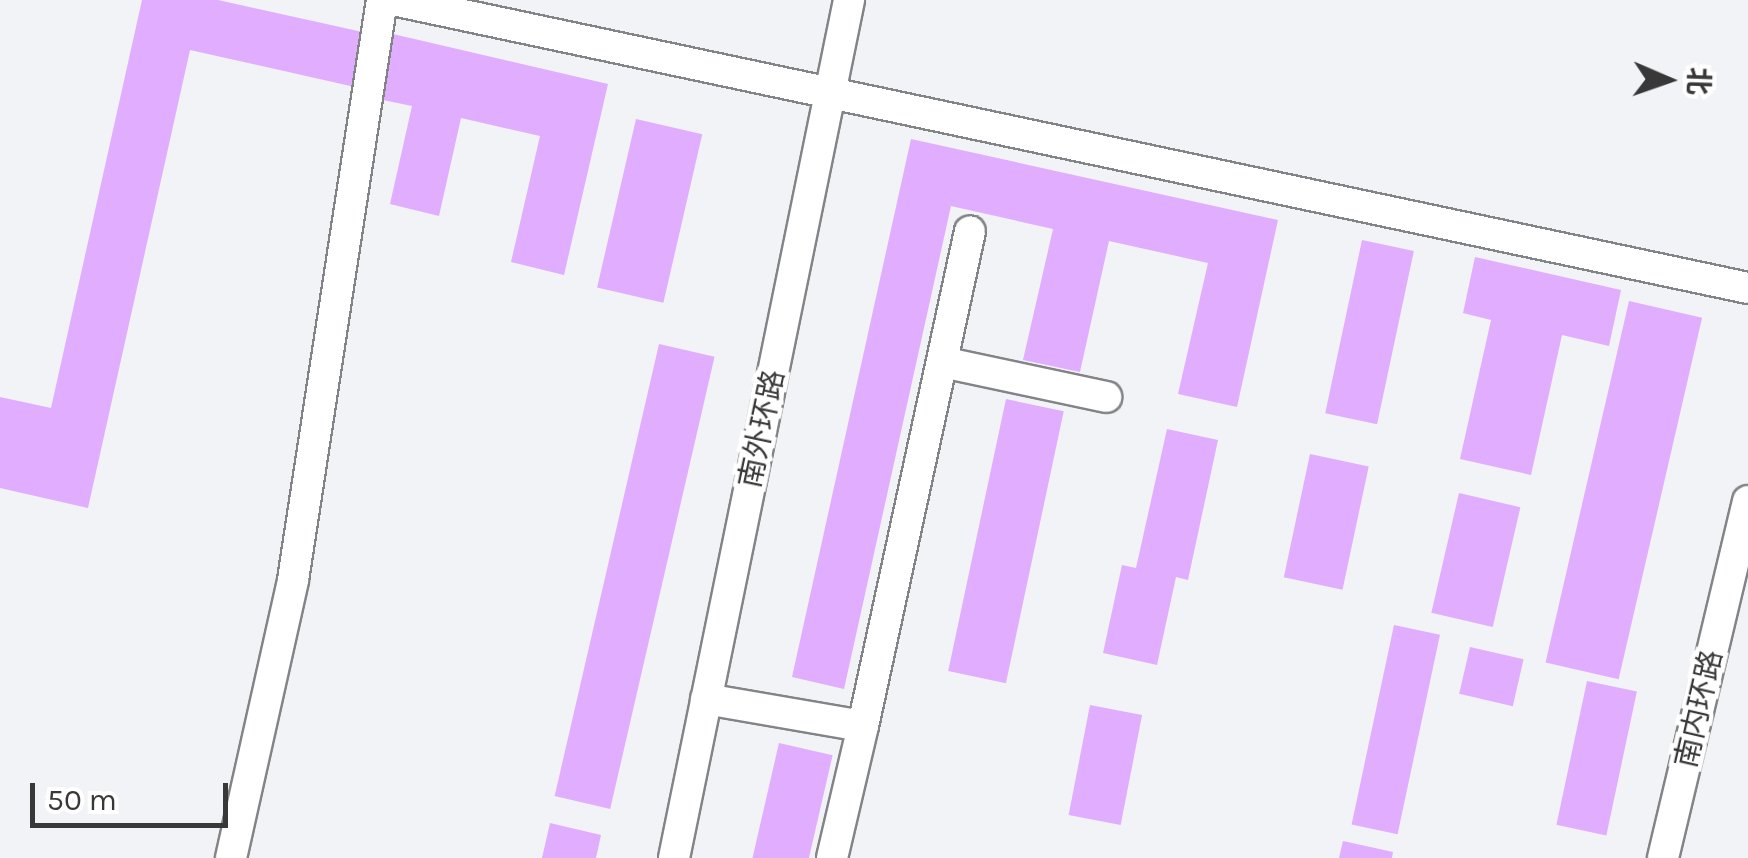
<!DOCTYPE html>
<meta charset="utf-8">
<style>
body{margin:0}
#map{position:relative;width:1748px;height:858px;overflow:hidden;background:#f1f3f6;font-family:Karla,"Noto Sans SC",sans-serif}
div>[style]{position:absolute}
.building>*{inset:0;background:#e1adfe;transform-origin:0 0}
.roads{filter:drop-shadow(2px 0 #838487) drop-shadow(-2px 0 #838487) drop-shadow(0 2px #838487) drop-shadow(0 -2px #838487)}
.minor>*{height:30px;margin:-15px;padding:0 15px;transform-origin:15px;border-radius:15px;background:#fff}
span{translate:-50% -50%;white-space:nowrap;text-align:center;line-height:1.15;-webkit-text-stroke:9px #fff;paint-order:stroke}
.street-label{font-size:30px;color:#383839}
.north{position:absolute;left:1618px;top:30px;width:100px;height:100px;-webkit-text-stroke:8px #fff;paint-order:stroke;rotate:92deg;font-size:28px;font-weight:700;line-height:40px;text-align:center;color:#383839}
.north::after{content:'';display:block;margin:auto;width:35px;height:45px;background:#383839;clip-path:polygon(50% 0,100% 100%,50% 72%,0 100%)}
.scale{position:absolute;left:30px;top:783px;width:198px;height:45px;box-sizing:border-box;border:5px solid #383839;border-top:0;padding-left:12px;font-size:30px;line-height:35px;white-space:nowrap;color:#383839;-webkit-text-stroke:8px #fff;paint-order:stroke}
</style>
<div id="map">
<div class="building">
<i style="clip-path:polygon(142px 0,218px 0,367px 33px,355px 87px,190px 50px,88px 508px,0 488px,0 397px,51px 408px)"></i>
<i style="clip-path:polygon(393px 34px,608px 84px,564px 275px,511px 262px,540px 136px,461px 118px,439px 216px,390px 204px,412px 106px,378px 99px)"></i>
<i style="left:636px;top:119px;width:68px;height:173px;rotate:13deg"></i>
<i style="clip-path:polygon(911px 139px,1278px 220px,1237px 407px,1178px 394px,1208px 263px,1109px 241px,1080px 372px,1023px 360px,1053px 229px,951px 206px,844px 689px,792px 677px)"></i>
<i style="left:1362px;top:240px;width:53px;height:177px;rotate:12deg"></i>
<i style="clip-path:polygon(1475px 257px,1621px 290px,1609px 346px,1562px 335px,1531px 475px,1460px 459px,1491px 320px,1463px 313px)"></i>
<i style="left:1629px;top:301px;width:75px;height:371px;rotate:13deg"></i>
<i style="left:659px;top:344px;width:57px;height:464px;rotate:13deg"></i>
<i style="left:1006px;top:399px;width:59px;height:278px;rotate:12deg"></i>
<i style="clip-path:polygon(1167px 429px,1218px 440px,1188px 580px,1176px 577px,1157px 665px,1103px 653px,1122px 565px,1136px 568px)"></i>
<i style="left:1310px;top:454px;width:60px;height:126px;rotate:12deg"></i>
<i style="left:1459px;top:493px;width:63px;height:123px;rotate:13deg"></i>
<i style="left:1394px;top:625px;width:47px;height:204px;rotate:12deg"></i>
<i style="left:1470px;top:647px;width:55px;height:48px;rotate:13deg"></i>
<i style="left:1587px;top:681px;width:51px;height:147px;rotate:12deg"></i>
<i style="left:1090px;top:705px;width:53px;height:112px;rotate:11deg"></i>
<i style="left:779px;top:743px;width:55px;height:118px;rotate:13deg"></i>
<i style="clip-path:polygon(550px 823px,601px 835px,596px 858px,542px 858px)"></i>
<i style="clip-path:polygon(1343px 841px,1393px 852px,1392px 858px,1339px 858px)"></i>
</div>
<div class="roads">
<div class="minor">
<i style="left:393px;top:0;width:1385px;rotate:12deg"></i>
<i style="left:942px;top:362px;width:168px;rotate:12deg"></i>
<i style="left:706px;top:699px;width:159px;rotate:9.8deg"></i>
<i style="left:863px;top:726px;width:506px;rotate:-77.8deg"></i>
<i style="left:231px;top:858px;width:285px;rotate:-77.4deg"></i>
<i style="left:293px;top:580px;width:587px;rotate:-81.28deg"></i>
<i style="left:674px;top:858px;width:876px;rotate:-78.47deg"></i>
<i style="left:832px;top:858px;width:136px;rotate:-76.8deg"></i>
<i style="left:1663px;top:858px;width:367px;rotate:-76.6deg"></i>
</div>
</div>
<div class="street-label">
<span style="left:762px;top:429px;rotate:-78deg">南外环路</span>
<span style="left:1699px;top:709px;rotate:-77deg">南内环路</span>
</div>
<div class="north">北</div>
<div class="scale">50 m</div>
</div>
